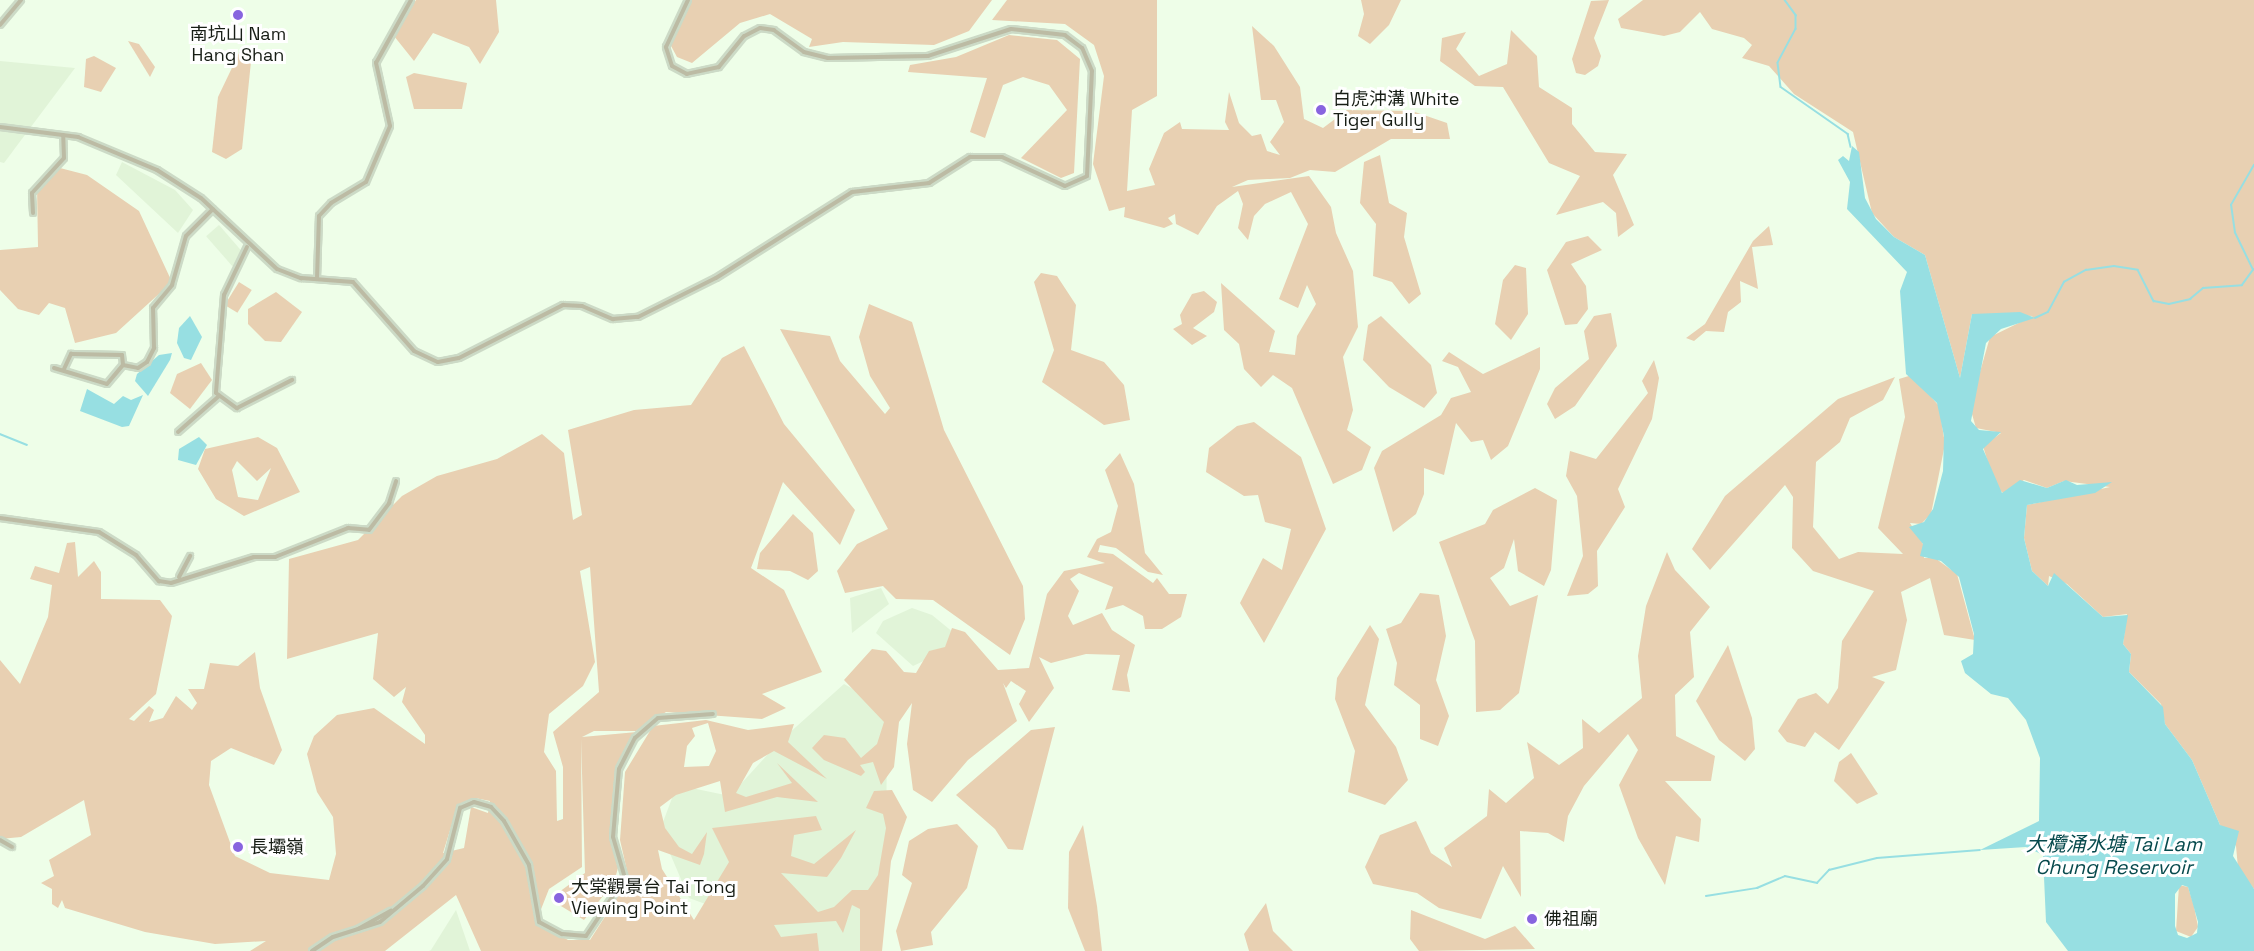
<!DOCTYPE html>
<meta charset="utf-8">
<style>
body{margin:0}
#map{position:relative;width:2254px;height:951px;overflow:hidden;background:#eefee8;font-family:"Space Grotesk","Noto Sans TC",sans-serif}
div>[style]{position:absolute}
.built>*{inset:0;background:#e1f4d8;transform-origin:0 0}
.green>*{inset:0;background:#e8d0b2;transform-origin:0 0}
.water>*{inset:0;background:#97dfe2}
.stream>*{height:1.5px;margin:-0.75px;padding:0 0.75px;transform-origin:0.75px;border-radius:0.75px;background:#97dfe2}
.roads{filter:drop-shadow(2px 0 #ccdac6) drop-shadow(-2px 0 #ccdac6) drop-shadow(0 2px #ccdac6) drop-shadow(0 -2px #ccdac6)}
.minor>*{height:4px;margin:-2px;padding:0 2px;transform-origin:2px;border-radius:2px;background:#bcbba4}
.dots>*{width:16px;height:16px;translate:-50% -50%;box-sizing:border-box;border:3px solid #fff;border-radius:50%}
span{translate:-50% -50%;white-space:nowrap;text-align:center;line-height:1.15;-webkit-text-stroke:6px #fff;paint-order:stroke}
.poi-label{font-size:18px;color:#171d15}
.left{translate:0 -50%;text-align:left}
.water-label{font-size:20px;color:#074a4d;font-style:italic}
</style>
<div id="map">
<div class="built">
<i style="clip-path:polygon(0 61px,75px 68px,4px 163px,0 162px)"></i>
<i style="clip-path:polygon(122px 162px,175px 190px,193px 210px,178px 233px,116px 175px)"></i>
<i style="left:219px;top:225px;width:40px;height:17px;rotate:49deg"></i>
<i style="clip-path:polygon(881px 588px,889px 604px,852px 633px,850px 598px)"></i>
<i style="clip-path:polygon(912px 608px,932px 615px,954px 633px,949px 649px,913px 666px,876px 633px,883px 621px)"></i>
<i style="clip-path:polygon(844px 684px,884px 706px,887px 730px,886px 859px,873px 951px,781px 951px,719px 909px,689px 898px,660px 830px,677px 785px,730px 796px,778px 743px)"></i>
<i style="clip-path:polygon(456px 910px,470px 951px,429px 951px,431px 950px)"></i>
</div>
<div class="green">
<i style="clip-path:polygon(416px 0,496px 0,499px 32px,480px 64px,469px 47px,433px 33px,414px 61px,394px 36px)"></i>
<i style="clip-path:polygon(691px 0,992px 0,969px 31px,934px 45px,843px 42px,809px 47px,812px 39px,770px 14px,740px 23px,692px 63px,677px 57px,670px 44px)"></i>
<i style="clip-path:polygon(1007px 0,1157px 0,1157px 96px,1132px 110px,1127px 191px,1155px 185px,1149px 169px,1164px 133px,1180px 122px,1182px 129px,1229px 130px,1225px 122px,1229px 92px,1239px 123px,1252px 136px,1261px 134px,1267px 151px,1280px 155px,1270px 142px,1284px 122px,1276px 100px,1261px 100px,1252px 26px,1274px 46px,1300px 87px,1304px 119px,1323px 128px,1347px 110px,1412px 111px,1447px 123px,1450px 139px,1391px 139px,1335px 172px,1310px 170px,1290px 178px,1248px 180px,1232px 187px,1309px 176px,1331px 207px,1336px 233px,1353px 271px,1358px 327px,1343px 357px,1353px 410px,1347px 430px,1371px 447px,1362px 470px,1333px 484px,1292px 388px,1273px 375px,1261px 387px,1244px 369px,1239px 344px,1224px 330px,1221px 283px,1275px 331px,1269px 352px,1295px 355px,1297px 336px,1316px 304px,1307px 285px,1298px 308px,1279px 299px,1308px 224px,1291px 192px,1265px 204px,1254px 216px,1248px 240px,1238px 228px,1243px 204px,1238px 191px,1217px 206px,1198px 235px,1176px 224px,1175px 214px,1168px 218px,1173px 224px,1164px 228px,1124px 217px,1125px 207px,1109px 211px,1093px 164px,1104px 76px,1094px 45px,1065px 24px,992px 20px)"></i>
<i style="clip-path:polygon(1361px 0,1401px 0,1389px 25px,1370px 44px,1358px 36px,1364px 14px)"></i>
<i style="clip-path:polygon(1609px 0,1594px 38px,1601px 56px,1598px 66px,1585px 75px,1576px 73px,1572px 59px,1591px 1px)"></i>
<i style="clip-path:polygon(1643px 0,2254px 0,2254px 889px,2238px 868px,2236px 846px,2220px 825px,2192px 760px,2165px 724px,2161px 704px,2129px 672px,2131px 654px,2123px 644px,2127px 614px,2103px 617px,2067px 584px,2049px 576px,2048px 586px,2032px 571px,2024px 538px,2027px 505px,2110px 487px,2064px 481px,2047px 488px,2024px 480px,2003px 493px,1995px 486px,1983px 446px,2001px 433px,1976px 428px,1970px 407px,1990px 337px,2033px 316px,1972px 314px,1960px 378px,1925px 255px,1894px 237px,1872px 213px,1853px 132px,1794px 94px,1769px 66px,1742px 58px,1752px 45px,1744px 38px,1712px 29px,1700px 12px,1680px 32px,1664px 36px,1621px 28px,1618px 19px)"></i>
<i style="clip-path:polygon(1511px 30px,1537px 56px,1539px 87px,1572px 108px,1572px 124px,1595px 152px,1627px 154px,1613px 175px,1634px 225px,1618px 237px,1616px 213px,1603px 202px,1556px 215px,1580px 176px,1549px 163px,1503px 87px,1475px 86px,1440px 61px,1442px 38px,1466px 32px,1456px 49px,1479px 76px,1507px 64px)"></i>
<i style="clip-path:polygon(1009px 35px,1057px 40px,1080px 59px,1074px 173px,1061px 178px,1021px 158px,1067px 110px,1049px 85px,1023px 77px,1003px 85px,985px 138px,970px 132px,987px 78px,908px 72px,910px 65px,956px 57px)"></i>
<i style="clip-path:polygon(128px 41px,139px 44px,155px 67px,150px 77px)"></i>
<i style="clip-path:polygon(241px 49px,252px 52px,242px 149px,226px 159px,212px 152px,218px 97px)"></i>
<i style="clip-path:polygon(94px 56px,116px 68px,101px 92px,84px 87px,86px 59px)"></i>
<i style="clip-path:polygon(414px 73px,467px 83px,462px 109px,414px 109px,406px 77px)"></i>
<i style="clip-path:polygon(1380px 155px,1389px 203px,1407px 213px,1404px 237px,1421px 294px,1409px 304px,1392px 282px,1373px 276px,1376px 224px,1360px 203px,1364px 162px)"></i>
<i style="clip-path:polygon(60px 168px,87px 175px,139px 211px,172px 282px,116px 333px,75px 343px,65px 308px,49px 303px,39px 315px,18px 309px,0 290px,0 250px,38px 247px,37px 186px)"></i>
<i style="clip-path:polygon(1769px 226px,1773px 245px,1752px 247px,1758px 289px,1740px 281px,1741px 302px,1728px 312px,1724px 332px,1706px 331px,1694px 341px,1686px 338px,1705px 324px,1753px 241px)"></i>
<i style="clip-path:polygon(1588px 236px,1602px 250px,1571px 264px,1586px 286px,1588px 309px,1577px 324px,1565px 325px,1547px 270px,1566px 242px)"></i>
<i style="clip-path:polygon(1515px 265px,1526px 268px,1528px 314px,1511px 340px,1495px 324px,1503px 280px)"></i>
<i style="clip-path:polygon(1041px 273px,1057px 276px,1076px 305px,1071px 350px,1104px 362px,1124px 385px,1130px 420px,1104px 425px,1042px 382px,1054px 350px,1034px 282px)"></i>
<i style="left:239px;top:282px;width:15px;height:27px;rotate:32deg"></i>
<i style="clip-path:polygon(1204px 291px,1217px 302px,1214px 312px,1193px 328px,1207px 336px,1192px 345px,1173px 329px,1182px 324px,1180px 315px,1192px 294px)"></i>
<i style="clip-path:polygon(276px 292px,302px 312px,281px 342px,265px 341px,248px 324px,248px 309px)"></i>
<i style="clip-path:polygon(869px 304px,912px 322px,944px 430px,1023px 586px,1025px 619px,1010px 655px,933px 600px,896px 599px,883px 586px,845px 593px,837px 571px,857px 544px,888px 529px,780px 329px,830px 336px,840px 361px,885px 414px,890px 408px,870px 376px,859px 337px)"></i>
<i style="clip-path:polygon(1611px 313px,1617px 346px,1575px 406px,1555px 419px,1547px 404px,1555px 388px,1589px 359px,1584px 331px,1594px 316px)"></i>
<i style="clip-path:polygon(1381px 316px,1431px 365px,1437px 393px,1424px 408px,1389px 387px,1363px 360px,1368px 325px)"></i>
<i style="clip-path:polygon(evenodd,744px 346px,784px 424px,855px 510px,840px 545px,783px 482px,751px 568px,784px 590px,822px 672px,762px 694px,786px 708px,762px 719px,666px 712px,636px 731px,594px 731px,582px 737px,637px 732px,615px 782px,610px 839px,618px 868px,614px 882px,584px 920px,556px 903px,555px 895px,585px 873px,581px 739px,582px 867px,549px 889px,536px 922px,568px 940px,590px 940px,624px 887px,628px 875px,620px 840px,625px 772px,653px 726px,706px 720px,748px 730px,794px 724px,788px 742px,827px 779px,774px 751px,753px 763px,736px 793px,746px 797px,792px 783px,777px 763px,818px 802px,777px 797px,725px 812px,720px 781px,676px 795px,660px 807px,665px 828px,679px 847px,692px 854px,707px 832px,704px 854px,700px 865px,658px 850px,662px 869px,694px 920px,729px 862px,712px 828px,816px 816px,822px 830px,794px 835px,791px 856px,814px 864px,856px 830px,841px 858px,827px 877px,781px 873px,818px 912px,834px 907px,852px 890px,868px 890px,878px 875px,886px 828px,883px 814px,866px 808px,874px 791px,892px 790px,907px 817px,891px 861px,882px 951px,860px 951px,860px 909px,852px 905px,843px 933px,836px 921px,774px 925px,781px 937px,817px 933px,819px 951px,481px 951px,456px 895px,385px 951px,250px 951px,266px 941px,215px 944px,145px 932px,65px 908px,62px 900px,58px 908px,52px 904px,52px 889px,41px 883px,54px 876px,49px 860px,91px 835px,84px 800px,21px 837px,0 839px,0 660px,20px 684px,48px 617px,52px 585px,30px 579px,35px 566px,59px 573px,67px 543px,75px 542px,78px 577px,94px 561px,101px 572px,101px 599px,160px 600px,172px 616px,156px 694px,129px 719px,134px 721px,149px 706px,154px 710px,149px 722px,163px 718px,176px 696px,192px 710px,197px 703px,188px 689px,204px 689px,210px 663px,238px 666px,255px 652px,260px 688px,282px 750px,274px 765px,231px 748px,211px 761px,209px 785px,235px 856px,270px 873px,329px 880px,336px 854px,333px 817px,317px 792px,307px 754px,314px 736px,337px 715px,374px 708px,425px 744px,425px 735px,402px 702px,406px 687px,394px 697px,373px 679px,378px 633px,287px 659px,289px 559px,358px 540px,402px 496px,437px 476px,497px 459px,542px 434px,564px 453px,573px 520px,582px 515px,568px 430px,634px 410px,691px 405px,722px 358px,744px 346px,590px 567px,599px 692px,553px 732px,563px 767px,563px 819px,557px 821px,556px 771px,544px 752px,549px 714px,583px 686px,595px 662px,580px 571px,590px 567px,744px 346px,708px 723px,716px 751px,709px 766px,684px 767px,687px 746px,695px 736px,692px 728px,708px 723px,744px 346px,475px 798px,490px 801px,488px 813px,471px 807px,464px 848px,443px 853px,455px 814px,475px 798px)"></i>
<i style="clip-path:polygon(1540px 347px,1540px 369px,1508px 446px,1491px 460px,1483px 440px,1471px 442px,1456px 423px,1444px 475px,1424px 468px,1424px 494px,1416px 514px,1393px 532px,1374px 468px,1382px 451px,1441px 415px,1451px 398px,1471px 392px,1458px 367px,1442px 361px,1449px 352px,1483px 374px)"></i>
<i style="clip-path:polygon(1654px 360px,1659px 378px,1652px 419px,1618px 489px,1625px 507px,1597px 551px,1598px 586px,1588px 594px,1567px 596px,1583px 556px,1577px 496px,1566px 476px,1570px 451px,1596px 459px,1648px 393px,1642px 381px)"></i>
<i style="clip-path:polygon(201px 363px,212px 380px,190px 409px,170px 393px,177px 374px)"></i>
<i style="clip-path:polygon(1912px 375px,1939px 406px,1945px 444px,1931px 514px,1921px 524px,1910px 523px,1923px 544px,1924px 558px,1935px 558px,1957px 574px,1975px 640px,1944px 635px,1930px 578px,1901px 592px,1907px 620px,1896px 670px,1872px 677px,1885px 682px,1839px 750px,1815px 732px,1805px 747px,1787px 742px,1778px 731px,1798px 699px,1816px 693px,1828px 704px,1838px 688px,1842px 641px,1874px 591px,1813px 571px,1792px 548px,1793px 497px,1785px 485px,1710px 570px,1692px 549px,1725px 496px,1838px 399px,1895px 377px,1883px 400px,1850px 418px,1840px 442px,1816px 462px,1813px 527px,1839px 559px,1858px 552px,1903px 554px,1878px 528px,1905px 417px,1899px 379px)"></i>
<i style="clip-path:polygon(1254px 422px,1301px 457px,1326px 529px,1264px 643px,1240px 603px,1263px 558px,1282px 570px,1291px 529px,1265px 522px,1258px 495px,1244px 496px,1206px 472px,1209px 448px,1237px 426px)"></i>
<i style="clip-path:polygon(evenodd,258px 437px,277px 448px,300px 492px,244px 516px,216px 499px,198px 469px,205px 449px,258px 437px,237px 461px,257px 481px,271px 468px,258px 500px,238px 497px,232px 470px,237px 461px)"></i>
<i style="clip-path:polygon(1120px 453px,1134px 484px,1145px 553px,1163px 575px,1148px 572px,1116px 548px,1100px 545px,1098px 552px,1113px 554px,1153px 583px,1157px 578px,1169px 594px,1187px 594px,1181px 617px,1162px 629px,1145px 629px,1143px 616px,1123px 605px,1105px 610px,1113px 587px,1079px 573px,1070px 579px,1079px 591px,1068px 616px,1073px 625px,1102px 613px,1112px 630px,1135px 645px,1127px 675px,1130px 692px,1112px 690px,1120px 655px,1086px 654px,1051px 663px,1039px 657px,1054px 688px,1029px 722px,1019px 704px,1026px 691px,1011px 681px,1006px 688px,1003px 683px,1017px 721px,968px 760px,932px 802px,913px 790px,907px 744px,912px 703px,899px 722px,894px 767px,881px 785px,873px 762px,860px 765px,865px 772px,861px 776px,824px 760px,812px 748px,824px 735px,845px 738px,861px 758px,877px 744px,884px 722px,844px 680px,872px 649px,886px 651px,904px 672px,916px 673px,929px 651px,945px 647px,952px 628px,965px 632px,998px 670px,1029px 668px,1047px 594px,1064px 571px,1105px 563px,1087px 557px,1097px 539px,1111px 532px,1118px 506px,1105px 470px)"></i>
<i style="clip-path:polygon(1535px 488px,1557px 500px,1551px 570px,1544px 586px,1518px 571px,1514px 539px,1504px 568px,1490px 578px,1510px 606px,1538px 595px,1519px 693px,1500px 710px,1476px 712px,1475px 641px,1439px 542px,1485px 524px,1493px 510px)"></i>
<i style="clip-path:polygon(793px 514px,813px 533px,818px 571px,808px 580px,790px 571px,757px 569px,760px 553px)"></i>
<i style="clip-path:polygon(1667px 552px,1675px 570px,1710px 607px,1690px 632px,1694px 677px,1675px 695px,1676px 736px,1715px 756px,1711px 781px,1665px 781px,1701px 819px,1699px 842px,1676px 836px,1665px 885px,1638px 838px,1619px 785px,1638px 750px,1628px 734px,1584px 786px,1568px 816px,1564px 842px,1548px 833px,1520px 831px,1521px 897px,1503px 866px,1481px 919px,1439px 908px,1417px 893px,1373px 884px,1365px 867px,1380px 835px,1416px 821px,1431px 853px,1452px 867px,1444px 848px,1487px 816px,1489px 789px,1506px 803px,1534px 778px,1527px 742px,1559px 765px,1583px 748px,1582px 719px,1599px 733px,1642px 698px,1638px 656px,1646px 606px)"></i>
<i style="clip-path:polygon(1420px 593px,1439px 595px,1446px 636px,1436px 680px,1449px 716px,1438px 746px,1420px 739px,1420px 705px,1394px 685px,1397px 663px,1386px 629px,1401px 623px)"></i>
<i style="clip-path:polygon(1370px 625px,1379px 639px,1365px 705px,1396px 747px,1408px 780px,1385px 805px,1348px 792px,1355px 751px,1335px 699px,1337px 678px)"></i>
<i style="clip-path:polygon(1728px 645px,1752px 718px,1755px 749px,1745px 761px,1719px 740px,1696px 701px)"></i>
<i style="clip-path:polygon(1055px 727px,1023px 850px,1008px 849px,995px 829px,956px 795px,1031px 730px)"></i>
<i style="clip-path:polygon(1851px 753px,1878px 794px,1857px 804px,1834px 781px,1839px 762px)"></i>
<i style="clip-path:polygon(957px 824px,978px 846px,967px 888px,931px 932px,933px 945px,901px 951px,896px 931px,912px 883px,902px 875px,909px 841px,928px 829px)"></i>
<i style="clip-path:polygon(1083px 825px,1097px 906px,1102px 951px,1085px 951px,1068px 908px,1069px 852px)"></i>
<i style="clip-path:polygon(2179px 885px,2188px 887px,2194px 906px,2198px 927px,2191px 937px,2176px 931px)"></i>
<i style="clip-path:polygon(1266px 903px,1273px 931px,1293px 951px,1249px 951px,1244px 934px)"></i>
<i style="clip-path:polygon(1411px 910px,1485px 939px,1515px 926px,1535px 949px,1419px 951px,1410px 939px)"></i>
</div>
<div class="water">
<i style="clip-path:polygon(evenodd,1852px 146px,1859px 152px,1865px 198px,1876px 219px,1894px 237px,1925px 255px,1960px 378px,1972px 314px,2020px 312px,2035px 318px,2001px 329px,1986px 343px,1971px 421px,1979px 430px,2001px 432px,1983px 449px,2002px 493px,2020px 480px,2047px 488px,2066px 480px,2077px 485px,2112px 482px,2095px 493px,2027px 505px,2024px 538px,2032px 571px,2048px 586px,2054px 573px,2103px 617px,2128px 615px,2123px 644px,2131px 654px,2129px 672px,2163px 707px,2165px 724px,2192px 760px,2220px 825px,2239px 831px,2233px 856px,2254px 889px,2254px 951px,2068px 951px,2046px 922px,2043px 855px,2026px 847px,1980px 850px,2039px 821px,2040px 758px,2026px 720px,2008px 698px,1991px 694px,1965px 673px,1961px 661px,1973px 654px,1974px 634px,1959px 577px,1941px 561px,1920px 556px,1923px 544px,1909px 527px,1924px 522px,1933px 509px,1943px 471px,1944px 436px,1937px 403px,1906px 374px,1900px 291px,1907px 272px,1847px 209px,1850px 182px,1838px 160px,1843px 156px,1849px 161px,1852px 146px,2182px 885px,2188px 887px,2198px 922px,2197px 933px,2187px 938px,2178px 935px,2175px 926px,2175px 894px,2182px 885px)"></i>
<i style="clip-path:polygon(190px 316px,202px 337px,191px 360px,184px 358px,177px 343px,179px 328px)"></i>
<i style="clip-path:polygon(172px 353px,170px 360px,148px 396px,135px 381px,137px 374px,159px 355px)"></i>
<i style="clip-path:polygon(87px 389px,114px 404px,123px 396px,131px 400px,143px 395px,129px 426px,122px 427px,80px 411px)"></i>
<i style="clip-path:polygon(199px 437px,207px 445px,196px 465px,178px 460px,179px 449px)"></i>
</div>
<div class="stream">
<i style="left:1785px;top:0;width:19px;rotate:54deg"></i>
<i style="left:1796px;top:15px;width:14px;rotate:90deg"></i>
<i style="left:1796px;top:29px;width:38px;rotate:118deg"></i>
<i style="left:1778px;top:63px;width:24px;rotate:83deg"></i>
<i style="left:1781px;top:87px;width:82px;rotate:35deg"></i>
<i style="left:1848px;top:134px;width:13px;rotate:77deg"></i>
<i style="left:2035px;top:318px;width:14px;rotate:-25deg"></i>
<i style="left:2048px;top:312px;width:34px;rotate:-62deg"></i>
<i style="left:2064px;top:282px;width:25px;rotate:-29deg"></i>
<i style="left:2086px;top:270px;width:28px;rotate:-8deg"></i>
<i style="left:2114px;top:266px;width:24px;rotate:9deg"></i>
<i style="left:2138px;top:270px;width:35px;rotate:63deg"></i>
<i style="left:2154px;top:301px;width:15px;rotate:11deg"></i>
<i style="left:2169px;top:304px;width:22px;rotate:-13deg"></i>
<i style="left:2190px;top:299px;width:17px;rotate:-40deg"></i>
<i style="left:2203px;top:288px;width:39px;rotate:-4deg"></i>
<i style="left:2242px;top:285px;width:19px;rotate:-54deg"></i>
<i style="left:2253px;top:270px;width:41px;rotate:-115.9deg"></i>
<i style="left:2235px;top:233px;width:28px;rotate:-98deg"></i>
<i style="left:2231px;top:205px;width:46px;rotate:-60.1deg"></i>
<i style="left:0;top:434px;width:29px;rotate:22deg"></i>
<i style="left:1706px;top:896px;width:52px;rotate:-8.9deg"></i>
<i style="left:1757px;top:888px;width:30px;rotate:-23deg"></i>
<i style="left:1785px;top:876px;width:33px;rotate:12deg"></i>
<i style="left:1817px;top:883px;width:18px;rotate:-47deg"></i>
<i style="left:1829px;top:870px;width:49px;rotate:-14deg"></i>
<i style="left:1877px;top:858px;width:103px;rotate:-4.4deg"></i>
</div>
<div class="roads">
<div class="minor">
<i style="left:0;top:25px;width:33px;rotate:-50deg"></i>
<i style="left:0;top:127px;width:79px;rotate:7.3deg"></i>
<i style="left:78px;top:137px;width:86px;rotate:22.7deg"></i>
<i style="left:157px;top:170px;width:52px;rotate:32.5deg"></i>
<i style="left:201px;top:198px;width:104px;rotate:43.1deg"></i>
<i style="left:277px;top:269px;width:26px;rotate:21deg"></i>
<i style="left:301px;top:278px;width:52px;rotate:4.4deg"></i>
<i style="left:353px;top:282px;width:92px;rotate:48.5deg"></i>
<i style="left:414px;top:351px;width:26px;rotate:25deg"></i>
<i style="left:438px;top:362px;width:21px;rotate:-11deg"></i>
<i style="left:459px;top:358px;width:117px;rotate:-27deg"></i>
<i style="left:563px;top:305px;width:19px;rotate:3deg"></i>
<i style="left:582px;top:306px;width:34px;rotate:23deg"></i>
<i style="left:613px;top:319px;width:25px;rotate:-5deg"></i>
<i style="left:638px;top:317px;width:87px;rotate:-26.6deg"></i>
<i style="left:716px;top:278px;width:161px;rotate:-32.3deg"></i>
<i style="left:852px;top:192px;width:78px;rotate:-6.7deg"></i>
<i style="left:929px;top:183px;width:49px;rotate:-32.4deg"></i>
<i style="left:970px;top:157px;width:32px"></i>
<i style="left:1002px;top:157px;width:69px;rotate:24.7deg"></i>
<i style="left:1065px;top:186px;width:24px;rotate:-24deg"></i>
<i style="left:1087px;top:176px;width:105px;rotate:-87.3deg"></i>
<i style="left:1092px;top:71px;width:25px;rotate:-113deg"></i>
<i style="left:1082px;top:48px;width:21px;rotate:-143deg"></i>
<i style="left:1065px;top:35px;width:54px;rotate:-173.7deg"></i>
<i style="left:1011px;top:29px;width:87px;rotate:162deg"></i>
<i style="left:928px;top:56px;width:100px;rotate:178.9deg"></i>
<i style="left:828px;top:58px;width:25px;rotate:-166deg"></i>
<i style="left:804px;top:52px;width:37px;rotate:-144deg"></i>
<i style="left:774px;top:30px;width:14px;rotate:-172deg"></i>
<i style="left:760px;top:28px;width:18px;rotate:153deg"></i>
<i style="left:744px;top:36px;width:40px;rotate:129deg"></i>
<i style="left:719px;top:67px;width:33px;rotate:168deg"></i>
<i style="left:687px;top:74px;width:17px;rotate:-152deg"></i>
<i style="left:672px;top:66px;width:20px;rotate:-108deg"></i>
<i style="left:666px;top:47px;width:52px;rotate:-64.9deg"></i>
<i style="left:33px;top:213px;width:20px;rotate:-93deg"></i>
<i style="left:32px;top:193px;width:47px;rotate:-47.6deg"></i>
<i style="left:64px;top:158px;width:23px;rotate:-92deg"></i>
<i style="left:247px;top:247px;width:53px;rotate:115.6deg"></i>
<i style="left:224px;top:295px;width:98px;rotate:94.7deg"></i>
<i style="left:216px;top:393px;width:26px;rotate:36deg"></i>
<i style="left:237px;top:408px;width:62px;rotate:-27deg"></i>
<i style="left:317px;top:279px;width:63px;rotate:-88.2deg"></i>
<i style="left:319px;top:216px;width:18px;rotate:-47deg"></i>
<i style="left:331px;top:203px;width:41px;rotate:-31deg"></i>
<i style="left:366px;top:182px;width:61px;rotate:-66.8deg"></i>
<i style="left:390px;top:126px;width:65px;rotate:-102.5deg"></i>
<i style="left:376px;top:63px;width:72px;rotate:-60.9deg"></i>
<i style="left:54px;top:368px;width:55px;rotate:16.8deg"></i>
<i style="left:107px;top:384px;width:25px;rotate:-50deg"></i>
<i style="left:123px;top:365px;width:15px;rotate:11deg"></i>
<i style="left:138px;top:368px;width:11px;rotate:-34deg"></i>
<i style="left:147px;top:362px;width:16px;rotate:-63deg"></i>
<i style="left:154px;top:348px;width:40px;rotate:-91.4deg"></i>
<i style="left:153px;top:308px;width:30px;rotate:-50deg"></i>
<i style="left:172px;top:285px;width:51px;rotate:-74.1deg"></i>
<i style="left:186px;top:236px;width:38px;rotate:-45deg"></i>
<i style="left:64px;top:369px;width:17px;rotate:-65deg"></i>
<i style="left:71px;top:354px;width:51px;rotate:1.1deg"></i>
<i style="left:122px;top:355px;width:10px;rotate:84deg"></i>
<i style="left:178px;top:432px;width:55px;rotate:-41.3deg"></i>
<i style="left:0;top:518px;width:100px;rotate:8deg"></i>
<i style="left:99px;top:532px;width:44px;rotate:31.9deg"></i>
<i style="left:136px;top:555px;width:35px;rotate:49deg"></i>
<i style="left:159px;top:581px;width:12px;rotate:9deg"></i>
<i style="left:171px;top:583px;width:87px;rotate:-17.4deg"></i>
<i style="left:254px;top:557px;width:21px"></i>
<i style="left:275px;top:557px;width:79px;rotate:-21.7deg"></i>
<i style="left:348px;top:528px;width:21px;rotate:5deg"></i>
<i style="left:369px;top:530px;width:34px;rotate:-53deg"></i>
<i style="left:389px;top:503px;width:23px;rotate:-72deg"></i>
<i style="left:179px;top:577px;width:24px;rotate:-62deg"></i>
<i style="left:0;top:840px;width:14px;rotate:30deg"></i>
<i style="left:358px;top:929px;width:38px;rotate:-29deg"></i>
<i style="left:312px;top:951px;width:25px;rotate:-34deg"></i>
<i style="left:333px;top:937px;width:49px;rotate:-17.7deg"></i>
<i style="left:380px;top:922px;width:56px;rotate:-39.9deg"></i>
<i style="left:423px;top:886px;width:36px;rotate:-48deg"></i>
<i style="left:447px;top:859px;width:53px;rotate:-75.7deg"></i>
<i style="left:460px;top:808px;width:15px;rotate:-23deg"></i>
<i style="left:474px;top:802px;width:18px;rotate:16deg"></i>
<i style="left:491px;top:807px;width:19px;rotate:47deg"></i>
<i style="left:504px;top:821px;width:51px;rotate:60.4deg"></i>
<i style="left:529px;top:865px;width:58px;rotate:80deg"></i>
<i style="left:539px;top:922px;width:26px;rotate:28deg"></i>
<i style="left:562px;top:934px;width:24px;rotate:5deg"></i>
<i style="left:586px;top:936px;width:70px;rotate:-56.1deg"></i>
<i style="left:625px;top:878px;width:43px;rotate:-106.3deg"></i>
<i style="left:613px;top:837px;width:68px;rotate:-85deg"></i>
<i style="left:619px;top:769px;width:35px;rotate:-63deg"></i>
<i style="left:635px;top:738px;width:30px;rotate:-41deg"></i>
<i style="left:658px;top:718px;width:55px;rotate:-4.2deg"></i>
</div>
</div>
<div class="dots">
<i style="left:238px;top:15px;background:#8864df"></i>
<i style="left:1321px;top:110px;background:#8864df"></i>
<i style="left:238px;top:847px;background:#8864df"></i>
<i style="left:559px;top:898px;background:#8864df"></i>
<i style="left:1532px;top:919px;background:#8864df"></i>
</div>
<div class="poi-label">
<span style="left:238px;top:45px">南坑山 Nam<br>Hang Shan</span>
<span class="left" style="left:1333px;top:110px">白虎沖溝 White<br>Tiger Gully</span>
<span class="left" style="left:250px;top:847px">長壩嶺</span>
<span class="left" style="left:571px;top:898px">大棠觀景台 Tai Tong<br>Viewing Point</span>
<span class="left" style="left:1544px;top:919px">佛祖廟</span>
</div>
<div class="water-label">
<span style="left:2114px;top:856px">大欖涌水塘 Tai Lam<br>Chung Reservoir</span>
</div>
</div>
